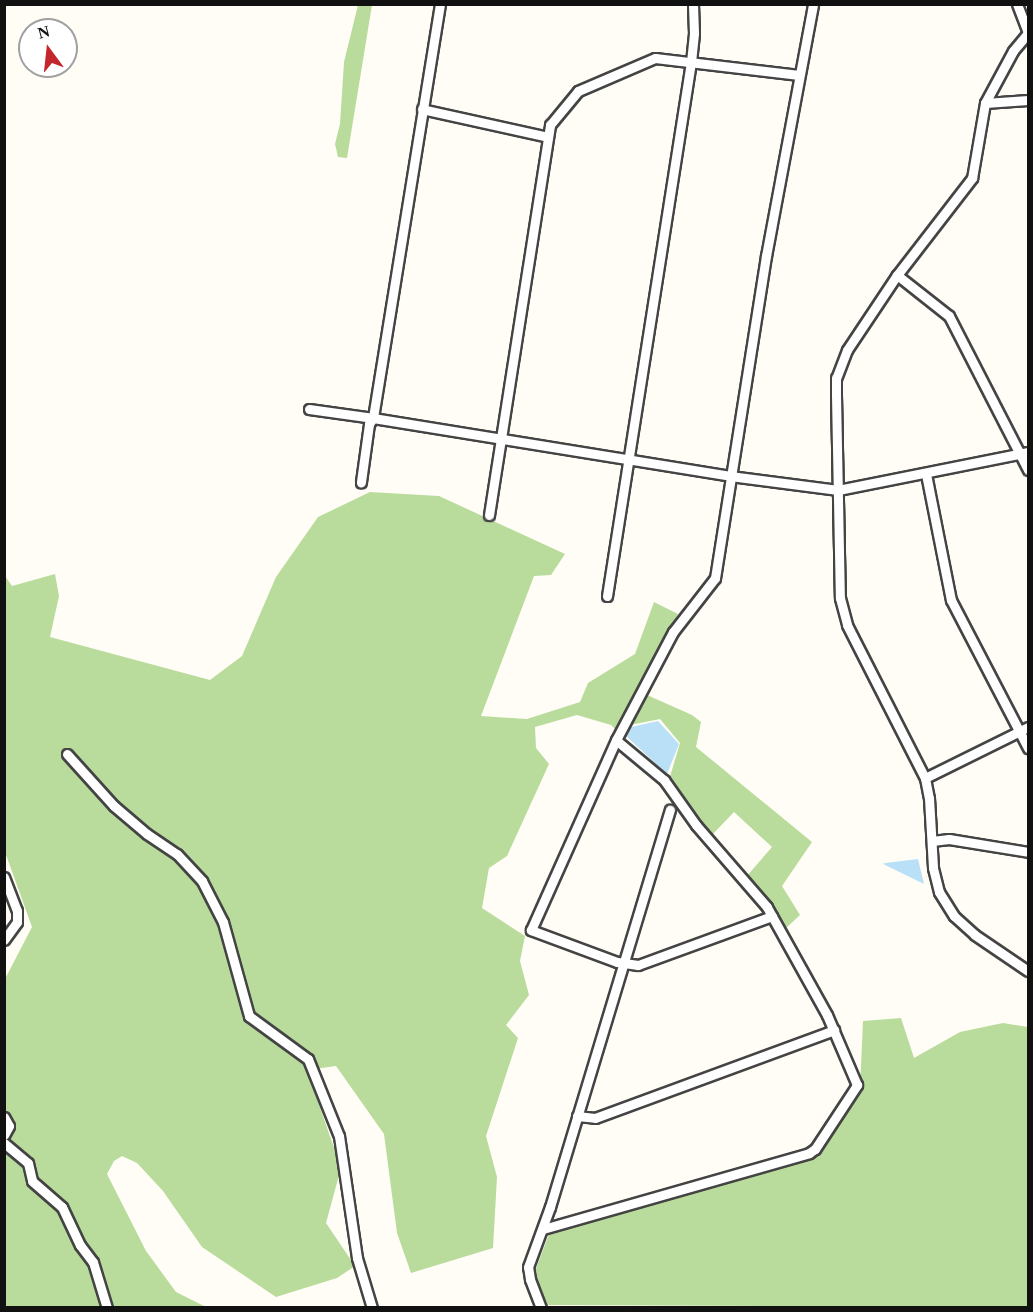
<!DOCTYPE html>
<style>
body{margin:0}
#map{position:relative;width:1033px;height:1312px;overflow:hidden;background:#fffdf5;font-family:Georgia,serif}
div>[style]{position:absolute}
.forest>*{inset:0;background:#b9dc9c}
.water>*{inset:0;background:#b9e0f7}
.roads{filter:drop-shadow(2px 0 #444) drop-shadow(-2px 0 #444) drop-shadow(0 2px #444) drop-shadow(0 -2px #444)}
.minor>*{height:9px;margin:-4.5px;padding:0 4.5px;transform-origin:4.5px;border-radius:4.5px;background:#fff}
span{translate:-50% -50%;white-space:nowrap;text-align:center;line-height:1.15;-webkit-text-stroke:6px #fff;paint-order:stroke}
.frame{position:absolute;inset:0;border:6px solid #111;pointer-events:none}
.north{position:absolute;left:18px;top:18px;width:60px;height:60px;box-sizing:border-box;background:#fff;border:2px solid #a0a0a0;border-radius:50%;rotate:345deg;font-size:16px;font-weight:700;line-height:24px;text-align:center;color:#111}
.north::after{content:'';display:block;margin:auto;width:21px;height:27px;background:#c4262e;clip-path:polygon(50% 0,100% 100%,50% 72%,0 100%)}
</style>
<div id="map">
<div class="forest">
<i style="clip-path:polygon(358px 5px,372px 5px,347px 158px,338px 157px,335px 144px,340px 124px,344px 62px)"></i>
<i style="clip-path:polygon(370px 492px,439px 496px,565px 554px,551px 575px,534px 576px,481px 716px,527px 719px,580px 702px,588px 683px,635px 654px,654px 602px,678px 614px,638px 691px,692px 715px,701px 722px,696px 747px,812px 842px,782px 886px,800px 915px,784px 930px,747px 876px,772px 847px,734px 812px,712px 835px,669px 780px,680px 743px,660px 719px,630px 725px,624px 738px,611px 725px,577px 715px,535px 727px,536px 748px,549px 764px,507px 856px,489px 868px,482px 908px,525px 936px,520px 961px,529px 995px,506px 1025px,518px 1038px,486px 1136px,497px 1177px,493px 1248px,411px 1273px,397px 1233px,384px 1134px,336px 1066px,307px 1070px,341px 1168px,326px 1223px,355px 1266px,337px 1278px,276px 1297px,202px 1247px,163px 1191px,137px 1163px,122px 1156px,114px 1161px,107px 1174px,146px 1251px,176px 1292px,208px 1308px,5px 1307px,5px 979px,32px 927px,5px 852px,5px 576px,12px 586px,55px 574px,59px 596px,50px 637px,210px 680px,242px 656px,276px 577px,318px 517px)"></i>
<i style="clip-path:polygon(901px 1018px,914px 1058px,960px 1032px,1003px 1023px,1028px 1027px,1028px 1307px,547px 1305px,534px 1274px,549px 1234px,810px 1159px,823px 1146px,860px 1088px,863px 1021px)"></i>
</div>
<div class="water">
<i style="clip-path:polygon(658px 721px,679px 744px,667px 774px,626px 736px,631px 727px)"></i>
<i style="clip-path:polygon(918px 859px,924px 884px,883px 864px,885px 863px)"></i>
</div>
<div class="roads">
<div class="minor">
<i style="left:440px;top:4px;width:419px;rotate:99.2deg"></i>
<i style="left:373px;top:418px;width:362px;rotate:9.2deg"></i>
<i style="left:730px;top:476px;width:109px;rotate:7.4deg"></i>
<i style="left:838px;top:490px;width:194px;rotate:-11.3deg"></i>
<i style="left:1017px;top:4px;width:31px;rotate:69deg"></i>
<i style="left:1028px;top:33px;width:23px;rotate:130deg"></i>
<i style="left:1013px;top:51px;width:59px;rotate:118.3deg"></i>
<i style="left:985px;top:103px;width:76px;rotate:99.8deg"></i>
<i style="left:972px;top:178px;width:123px;rotate:127.7deg"></i>
<i style="left:897px;top:275px;width:90px;rotate:123.7deg"></i>
<i style="left:847px;top:350px;width:30px;rotate:111deg"></i>
<i style="left:836px;top:378px;width:17px;rotate:90deg"></i>
<i style="left:836px;top:395px;width:203px;rotate:88.9deg"></i>
<i style="left:840px;top:598px;width:28px;rotate:75deg"></i>
<i style="left:847px;top:625px;width:172px;rotate:63deg"></i>
<i style="left:925px;top:778px;width:20px;rotate:79deg"></i>
<i style="left:929px;top:798px;width:70px;rotate:86.7deg"></i>
<i style="left:933px;top:868px;width:25px;rotate:76deg"></i>
<i style="left:939px;top:892px;width:28px;rotate:58deg"></i>
<i style="left:954px;top:916px;width:28px;rotate:42deg"></i>
<i style="left:975px;top:935px;width:64px;rotate:34.2deg"></i>
<i style="left:985px;top:103px;width:43px;rotate:-4deg"></i>
<i style="left:422px;top:109px;width:129px;rotate:12.5deg"></i>
<i style="left:897px;top:275px;width:66px;rotate:38.3deg"></i>
<i style="left:949px;top:316px;width:173px;rotate:62.8deg"></i>
<i style="left:309px;top:409px;width:65px;rotate:8deg"></i>
<i style="left:373px;top:418px;width:7px;rotate:124deg"></i>
<i style="left:369px;top:424px;width:59px;rotate:97.9deg"></i>
<i style="left:926px;top:474px;width:128px;rotate:78.8deg"></i>
<i style="left:951px;top:600px;width:167px;rotate:62.5deg"></i>
<i style="left:489px;top:515px;width:395px;rotate:-81.1deg"></i>
<i style="left:550px;top:125px;width:44px;rotate:-50.5deg"></i>
<i style="left:578px;top:91px;width:84px;rotate:-23.2deg"></i>
<i style="left:655px;top:58px;width:145px;rotate:6.7deg"></i>
<i style="left:607px;top:596px;width:541px;rotate:-81.06deg"></i>
<i style="left:691px;top:62px;width:29px;rotate:-84deg"></i>
<i style="left:694px;top:33px;width:29px;rotate:-92deg"></i>
<i style="left:67px;top:754px;width:70px;rotate:47.9deg"></i>
<i style="left:114px;top:806px;width:43px;rotate:40.3deg"></i>
<i style="left:147px;top:834px;width:36px;rotate:34deg"></i>
<i style="left:177px;top:854px;width:37px;rotate:47deg"></i>
<i style="left:202px;top:881px;width:46px;rotate:62.9deg"></i>
<i style="left:223px;top:922px;width:98px;rotate:74.5deg"></i>
<i style="left:249px;top:1016px;width:73px;rotate:36.1deg"></i>
<i style="left:308px;top:1059px;width:83px;rotate:68.1deg"></i>
<i style="left:339px;top:1136px;width:123px;rotate:81.6deg"></i>
<i style="left:357px;top:1258px;width:52px;rotate:73.3deg"></i>
<i style="left:925px;top:778px;width:115px;rotate:-26.3deg"></i>
<i style="left:932px;top:841px;width:17px;rotate:-7deg"></i>
<i style="left:949px;top:839px;width:80px;rotate:9.3deg"></i>
<i style="left:4px;top:877px;width:36px;rotate:69deg"></i>
<i style="left:17px;top:911px;width:11px;rotate:90deg"></i>
<i style="left:17px;top:922px;width:22px;rotate:126deg"></i>
<i style="left:772px;top:916px;width:143px;rotate:159.9deg"></i>
<i style="left:638px;top:965px;width:21px;rotate:-172deg"></i>
<i style="left:617px;top:962px;width:92px;rotate:-159.6deg"></i>
<i style="left:531px;top:930px;width:208px;rotate:-65.9deg"></i>
<i style="left:616px;top:740px;width:122px;rotate:-62.2deg"></i>
<i style="left:673px;top:632px;width:68px;rotate:-52.1deg"></i>
<i style="left:715px;top:578px;width:326px;rotate:-81deg"></i>
<i style="left:766px;top:256px;width:256px;rotate:-79.4deg"></i>
<i style="left:577px;top:1116px;width:18px;rotate:6deg"></i>
<i style="left:595px;top:1118px;width:255px;rotate:-20.2deg"></i>
<i style="left:4px;top:1117px;width:10px;rotate:61deg"></i>
<i style="left:9px;top:1126px;width:10px;rotate:119deg"></i>
<i style="left:4px;top:1143px;width:31px;rotate:40deg"></i>
<i style="left:28px;top:1163px;width:18px;rotate:77deg"></i>
<i style="left:32px;top:1181px;width:40px;rotate:41deg"></i>
<i style="left:62px;top:1207px;width:42px;rotate:64.7deg"></i>
<i style="left:80px;top:1245px;width:21px;rotate:53deg"></i>
<i style="left:93px;top:1262px;width:48px;rotate:73.1deg"></i>
<i style="left:543px;top:1229px;width:277px;rotate:-15.9deg"></i>
<i style="left:809px;top:1153px;width:7px;rotate:-34deg"></i>
<i style="left:815px;top:1149px;width:77px;rotate:-56.7deg"></i>
<i style="left:857px;top:1085px;width:76px;rotate:-113.2deg"></i>
<i style="left:827px;top:1015px;width:124px;rotate:-119.1deg"></i>
<i style="left:767px;top:907px;width:108px;rotate:-130.9deg"></i>
<i style="left:696px;top:825px;width:55px;rotate:-125.4deg"></i>
<i style="left:664px;top:780px;width:62px;rotate:-140.2deg"></i>
<i style="left:541px;top:1308px;width:31px;rotate:-111deg"></i>
<i style="left:530px;top:1279px;width:12px;rotate:-99deg"></i>
<i style="left:528px;top:1267px;width:64px;rotate:-69.9deg"></i>
<i style="left:550px;top:1207px;width:415px;rotate:-73.2deg"></i>
</div>
</div>
<div class="frame"></div>
<div class="north">N</div>
</div>
